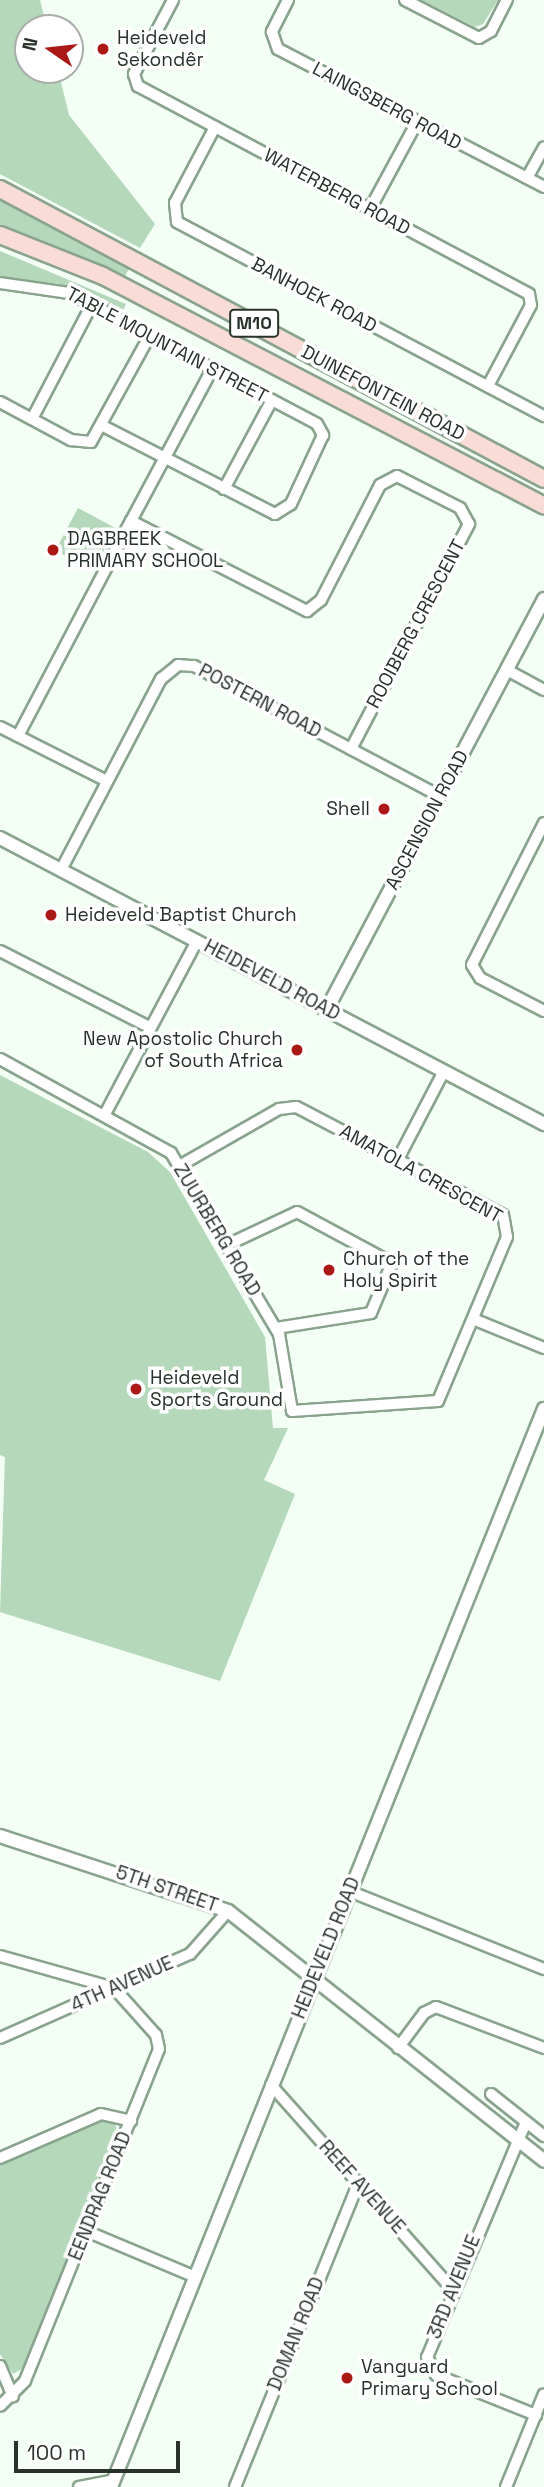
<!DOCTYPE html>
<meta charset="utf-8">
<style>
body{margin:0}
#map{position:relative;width:544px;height:2487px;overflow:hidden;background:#f3fef4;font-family:"Space Grotesk",sans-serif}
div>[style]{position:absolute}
.green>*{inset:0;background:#b5d7ba;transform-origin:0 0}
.roads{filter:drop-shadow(2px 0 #89a38d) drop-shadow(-2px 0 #89a38d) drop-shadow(0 2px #89a38d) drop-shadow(0 -2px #89a38d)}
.minor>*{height:10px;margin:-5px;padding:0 5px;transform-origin:5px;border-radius:5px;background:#fff}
.tertiary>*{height:12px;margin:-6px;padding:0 6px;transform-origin:6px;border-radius:6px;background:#fff}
.primary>*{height:16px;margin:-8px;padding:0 8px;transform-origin:8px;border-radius:8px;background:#fadcd7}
.dots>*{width:19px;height:19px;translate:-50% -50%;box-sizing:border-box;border:4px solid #fff;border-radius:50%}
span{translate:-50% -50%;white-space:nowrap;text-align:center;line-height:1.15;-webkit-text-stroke:7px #fff;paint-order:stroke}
.shield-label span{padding:2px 5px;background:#fff;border:2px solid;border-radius:5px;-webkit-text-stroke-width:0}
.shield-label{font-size:18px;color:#28322a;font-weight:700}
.poi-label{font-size:19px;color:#28322a}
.left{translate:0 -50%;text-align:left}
.right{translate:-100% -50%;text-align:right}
.street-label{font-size:19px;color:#28322a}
.north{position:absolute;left:14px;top:14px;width:70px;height:70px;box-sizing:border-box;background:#fff;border:2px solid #a9adaa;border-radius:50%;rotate:284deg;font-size:19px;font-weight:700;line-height:28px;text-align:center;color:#28322a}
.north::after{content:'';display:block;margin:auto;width:24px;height:32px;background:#ab1916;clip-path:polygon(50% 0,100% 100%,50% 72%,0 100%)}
.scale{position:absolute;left:14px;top:2441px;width:166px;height:32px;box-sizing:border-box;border:4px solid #28322a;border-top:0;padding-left:9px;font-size:21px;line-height:24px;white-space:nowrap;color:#28322a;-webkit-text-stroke:5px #fff;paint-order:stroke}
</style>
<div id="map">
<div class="green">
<i style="clip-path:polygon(0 0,40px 0,47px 28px,28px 28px,28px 70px,58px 70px,69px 115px,155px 224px,140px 248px,0 174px)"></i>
<i style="clip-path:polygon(422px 0,498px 0,483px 24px,475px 27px)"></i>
<i style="clip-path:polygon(0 200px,129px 269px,124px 278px,0 226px)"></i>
<i style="clip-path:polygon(0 251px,126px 304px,121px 315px,60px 284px,0 277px)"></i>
<i style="left:78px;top:508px;width:45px;height:48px;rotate:28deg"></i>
<i style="clip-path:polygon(0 1075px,148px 1152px,170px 1172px,265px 1337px,273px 1428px,288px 1428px,264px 1480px,295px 1494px,220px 1681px,0 1612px,5px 1457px,0 1455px)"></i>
<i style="clip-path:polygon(100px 2119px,115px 2123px,118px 2138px,25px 2367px,13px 2374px,0 2354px,0 2163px)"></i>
</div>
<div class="roads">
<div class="minor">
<i style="left:173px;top:0;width:84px;rotate:117.8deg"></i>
<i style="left:134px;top:74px;width:13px;rotate:72deg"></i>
<i style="left:138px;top:86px;width:443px;rotate:28deg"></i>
<i style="left:529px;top:294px;width:11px;rotate:80deg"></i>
<i style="left:531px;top:305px;width:92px;rotate:118deg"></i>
<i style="left:288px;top:0;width:36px;rotate:117deg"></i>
<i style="left:272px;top:32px;width:18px;rotate:71deg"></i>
<i style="left:278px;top:49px;width:300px;rotate:27.4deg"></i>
<i style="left:405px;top:0;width:83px;rotate:27.2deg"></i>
<i style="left:479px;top:38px;width:14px;rotate:-30deg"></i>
<i style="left:491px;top:31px;width:35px;rotate:-63deg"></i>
<i style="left:215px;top:127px;width:86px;rotate:117.8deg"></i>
<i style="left:175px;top:203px;width:19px;rotate:84deg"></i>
<i style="left:177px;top:222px;width:415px;rotate:27.9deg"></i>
<i style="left:527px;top:178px;width:35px;rotate:-61deg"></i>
<i style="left:370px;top:209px;width:99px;rotate:-61.6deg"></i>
<i style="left:0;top:283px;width:70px;rotate:8.2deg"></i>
<i style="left:69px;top:293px;width:280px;rotate:27.8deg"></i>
<i style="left:317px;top:424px;width:13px;rotate:61deg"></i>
<i style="left:323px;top:435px;width:76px;rotate:114.9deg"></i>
<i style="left:291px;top:504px;width:19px;rotate:148deg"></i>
<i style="left:275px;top:514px;width:193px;rotate:-152.9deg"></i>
<i style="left:0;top:402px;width:81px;rotate:28.2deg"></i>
<i style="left:71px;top:440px;width:20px;rotate:6deg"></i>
<i style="left:91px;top:442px;width:122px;rotate:-61.1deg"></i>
<i style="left:32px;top:419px;width:130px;rotate:-62.4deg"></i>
<i style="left:224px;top:489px;width:101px;rotate:-61.7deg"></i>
<i style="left:131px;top:521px;width:172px;rotate:-61.9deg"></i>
<i style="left:507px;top:670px;width:42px;rotate:28.4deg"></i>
<i style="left:0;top:727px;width:120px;rotate:26.8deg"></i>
<i style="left:18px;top:736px;width:243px;rotate:-62.3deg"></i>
<i style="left:131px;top:521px;width:198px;rotate:27.1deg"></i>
<i style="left:307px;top:611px;width:18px;rotate:-38deg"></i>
<i style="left:321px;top:600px;width:129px;rotate:-62.8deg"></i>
<i style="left:380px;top:485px;width:19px;rotate:-28deg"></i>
<i style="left:397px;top:476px;width:71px;rotate:26.9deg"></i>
<i style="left:460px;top:508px;width:18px;rotate:61deg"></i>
<i style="left:469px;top:524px;width:254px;rotate:117.7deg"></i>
<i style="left:544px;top:823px;width:159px;rotate:116.9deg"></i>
<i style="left:472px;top:965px;width:15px;rotate:58deg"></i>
<i style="left:480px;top:978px;width:72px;rotate:27.3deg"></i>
<i style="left:61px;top:870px;width:216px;rotate:-62.4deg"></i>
<i style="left:161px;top:679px;width:22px;rotate:-39deg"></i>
<i style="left:178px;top:665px;width:16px;rotate:4deg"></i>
<i style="left:194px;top:666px;width:278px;rotate:27.9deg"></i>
<i style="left:0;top:951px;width:169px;rotate:27deg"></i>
<i style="left:0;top:1059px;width:195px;rotate:28.8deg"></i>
<i style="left:171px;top:1153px;width:211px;rotate:59.2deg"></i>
<i style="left:279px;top:1334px;width:78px;rotate:80.4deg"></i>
<i style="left:292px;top:1411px;width:146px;rotate:-3.9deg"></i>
<i style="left:438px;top:1401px;width:178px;rotate:-67.2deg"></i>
<i style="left:507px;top:1237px;width:22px;rotate:-100deg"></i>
<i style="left:503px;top:1215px;width:233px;rotate:-152.4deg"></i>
<i style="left:296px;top:1107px;width:17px;rotate:173deg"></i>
<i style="left:279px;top:1109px;width:115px;rotate:150.3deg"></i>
<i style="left:105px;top:1114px;width:196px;rotate:-62deg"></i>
<i style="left:398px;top:1159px;width:99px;rotate:-62.4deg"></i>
<i style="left:227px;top:1245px;width:77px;rotate:-25.2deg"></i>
<i style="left:297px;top:1212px;width:108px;rotate:28.2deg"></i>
<i style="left:392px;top:1263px;width:54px;rotate:112.8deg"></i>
<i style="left:371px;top:1313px;width:96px;rotate:171deg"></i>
<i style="left:473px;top:1319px;width:77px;rotate:22.2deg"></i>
<i style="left:349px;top:1891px;width:210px;rotate:21.8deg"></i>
<i style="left:0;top:1956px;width:118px;rotate:15.7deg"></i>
<i style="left:114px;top:1988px;width:63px;rotate:48.2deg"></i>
<i style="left:156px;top:2035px;width:14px;rotate:78deg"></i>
<i style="left:159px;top:2049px;width:358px;rotate:112deg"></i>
<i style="left:25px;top:2381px;width:35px;rotate:135deg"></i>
<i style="left:0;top:2038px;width:208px;rotate:-23.9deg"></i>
<i style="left:190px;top:1954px;width:57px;rotate:-48.5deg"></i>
<i style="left:398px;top:2048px;width:44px;rotate:-53.4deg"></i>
<i style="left:424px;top:2013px;width:13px;rotate:-27deg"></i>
<i style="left:436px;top:2007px;width:116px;rotate:20.8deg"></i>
<i style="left:271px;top:2085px;width:274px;rotate:48.4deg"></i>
<i style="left:491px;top:2094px;width:68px;rotate:38.4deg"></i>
<i style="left:526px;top:2122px;width:255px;rotate:112.8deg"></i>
<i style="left:427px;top:2357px;width:20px;rotate:63deg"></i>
<i style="left:436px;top:2375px;width:108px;rotate:21.8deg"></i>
<i style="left:0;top:2158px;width:110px;rotate:-23.5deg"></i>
<i style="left:101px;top:2114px;width:31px;rotate:13deg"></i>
<i style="left:86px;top:2231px;width:116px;rotate:22.8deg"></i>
<i style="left:0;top:2366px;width:33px;rotate:67deg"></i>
<i style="left:79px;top:2487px;width:32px;rotate:-11deg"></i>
<i style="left:235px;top:2487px;width:329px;rotate:-67.9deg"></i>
<i style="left:506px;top:2487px;width:100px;rotate:-67.8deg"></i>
</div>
<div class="tertiary">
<i style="left:0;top:838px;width:615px;rotate:27.73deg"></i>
<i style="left:327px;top:1009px;width:464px;rotate:-62.1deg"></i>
<i style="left:0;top:1836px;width:240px;rotate:18.2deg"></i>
<i style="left:228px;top:1911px;width:403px;rotate:38.3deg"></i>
<i style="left:111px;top:2487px;width:1162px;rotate:-68.12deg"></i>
</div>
<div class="primary">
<i style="left:0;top:189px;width:616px;rotate:28.06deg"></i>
<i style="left:0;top:235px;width:111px;rotate:21.7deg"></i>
<i style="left:103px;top:276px;width:497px;rotate:27.5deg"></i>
</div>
</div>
<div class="dots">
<i style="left:103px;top:49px;background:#ab1916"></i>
<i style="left:53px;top:550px;background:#ab1916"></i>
<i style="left:384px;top:809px;background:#ab1916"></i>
<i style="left:51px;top:915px;background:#ab1916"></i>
<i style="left:297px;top:1050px;background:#ab1916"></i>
<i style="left:329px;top:1270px;background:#ab1916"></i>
<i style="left:136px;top:1389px;background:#ab1916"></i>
<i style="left:347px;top:2378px;background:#ab1916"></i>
</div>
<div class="shield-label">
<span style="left:254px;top:323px">M10</span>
</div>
<div class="poi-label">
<span class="left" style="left:117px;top:49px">Heideveld<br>Sekondêr</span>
<span class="left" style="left:67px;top:550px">DAGBREEK<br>PRIMARY SCHOOL</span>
<span class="right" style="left:370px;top:809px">Shell</span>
<span class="left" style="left:65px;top:915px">Heideveld Baptist Church</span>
<span class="right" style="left:283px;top:1050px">New Apostolic Church<br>of South Africa</span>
<span class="left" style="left:343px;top:1270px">Church of the<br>Holy Spirit</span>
<span class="left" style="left:150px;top:1389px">Heideveld<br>Sports Ground</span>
<span class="left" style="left:361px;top:2378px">Vanguard<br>Primary School</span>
</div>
<div class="street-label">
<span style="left:387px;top:106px;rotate:28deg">LAINGSBERG ROAD</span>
<span style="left:337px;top:192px;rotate:28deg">WATERBERG ROAD</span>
<span style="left:314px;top:295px;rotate:28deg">BANHOEK ROAD</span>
<span style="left:167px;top:345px;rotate:28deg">TABLE MOUNTAIN STREET</span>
<span style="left:383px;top:393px;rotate:28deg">DUINEFONTEIN ROAD</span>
<span style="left:416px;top:624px;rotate:-62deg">ROOIBERG CRESCENT</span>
<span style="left:260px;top:701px;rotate:28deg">POSTERN ROAD</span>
<span style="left:427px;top:820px;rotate:-62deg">ASCENSION ROAD</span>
<span style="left:272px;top:980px;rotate:28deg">HEIDEVELD ROAD</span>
<span style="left:421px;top:1174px;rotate:29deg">AMATOLA CRESCENT</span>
<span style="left:217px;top:1230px;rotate:59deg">ZUURBERG ROAD</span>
<span style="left:167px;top:1889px;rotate:19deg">5TH STREET</span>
<span style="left:326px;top:1948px;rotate:-68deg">HEIDEVELD ROAD</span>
<span style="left:122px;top:1984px;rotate:-24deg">4TH AVENUE</span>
<span style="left:362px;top:2187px;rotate:48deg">REEF AVENUE</span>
<span style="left:100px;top:2196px;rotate:-68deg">EENDRAG ROAD</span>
<span style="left:454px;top:2287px;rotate:-68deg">3RD AVENUE</span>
<span style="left:296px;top:2334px;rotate:-68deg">DOMAN ROAD</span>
</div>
<div class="north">N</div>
<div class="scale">100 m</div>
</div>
